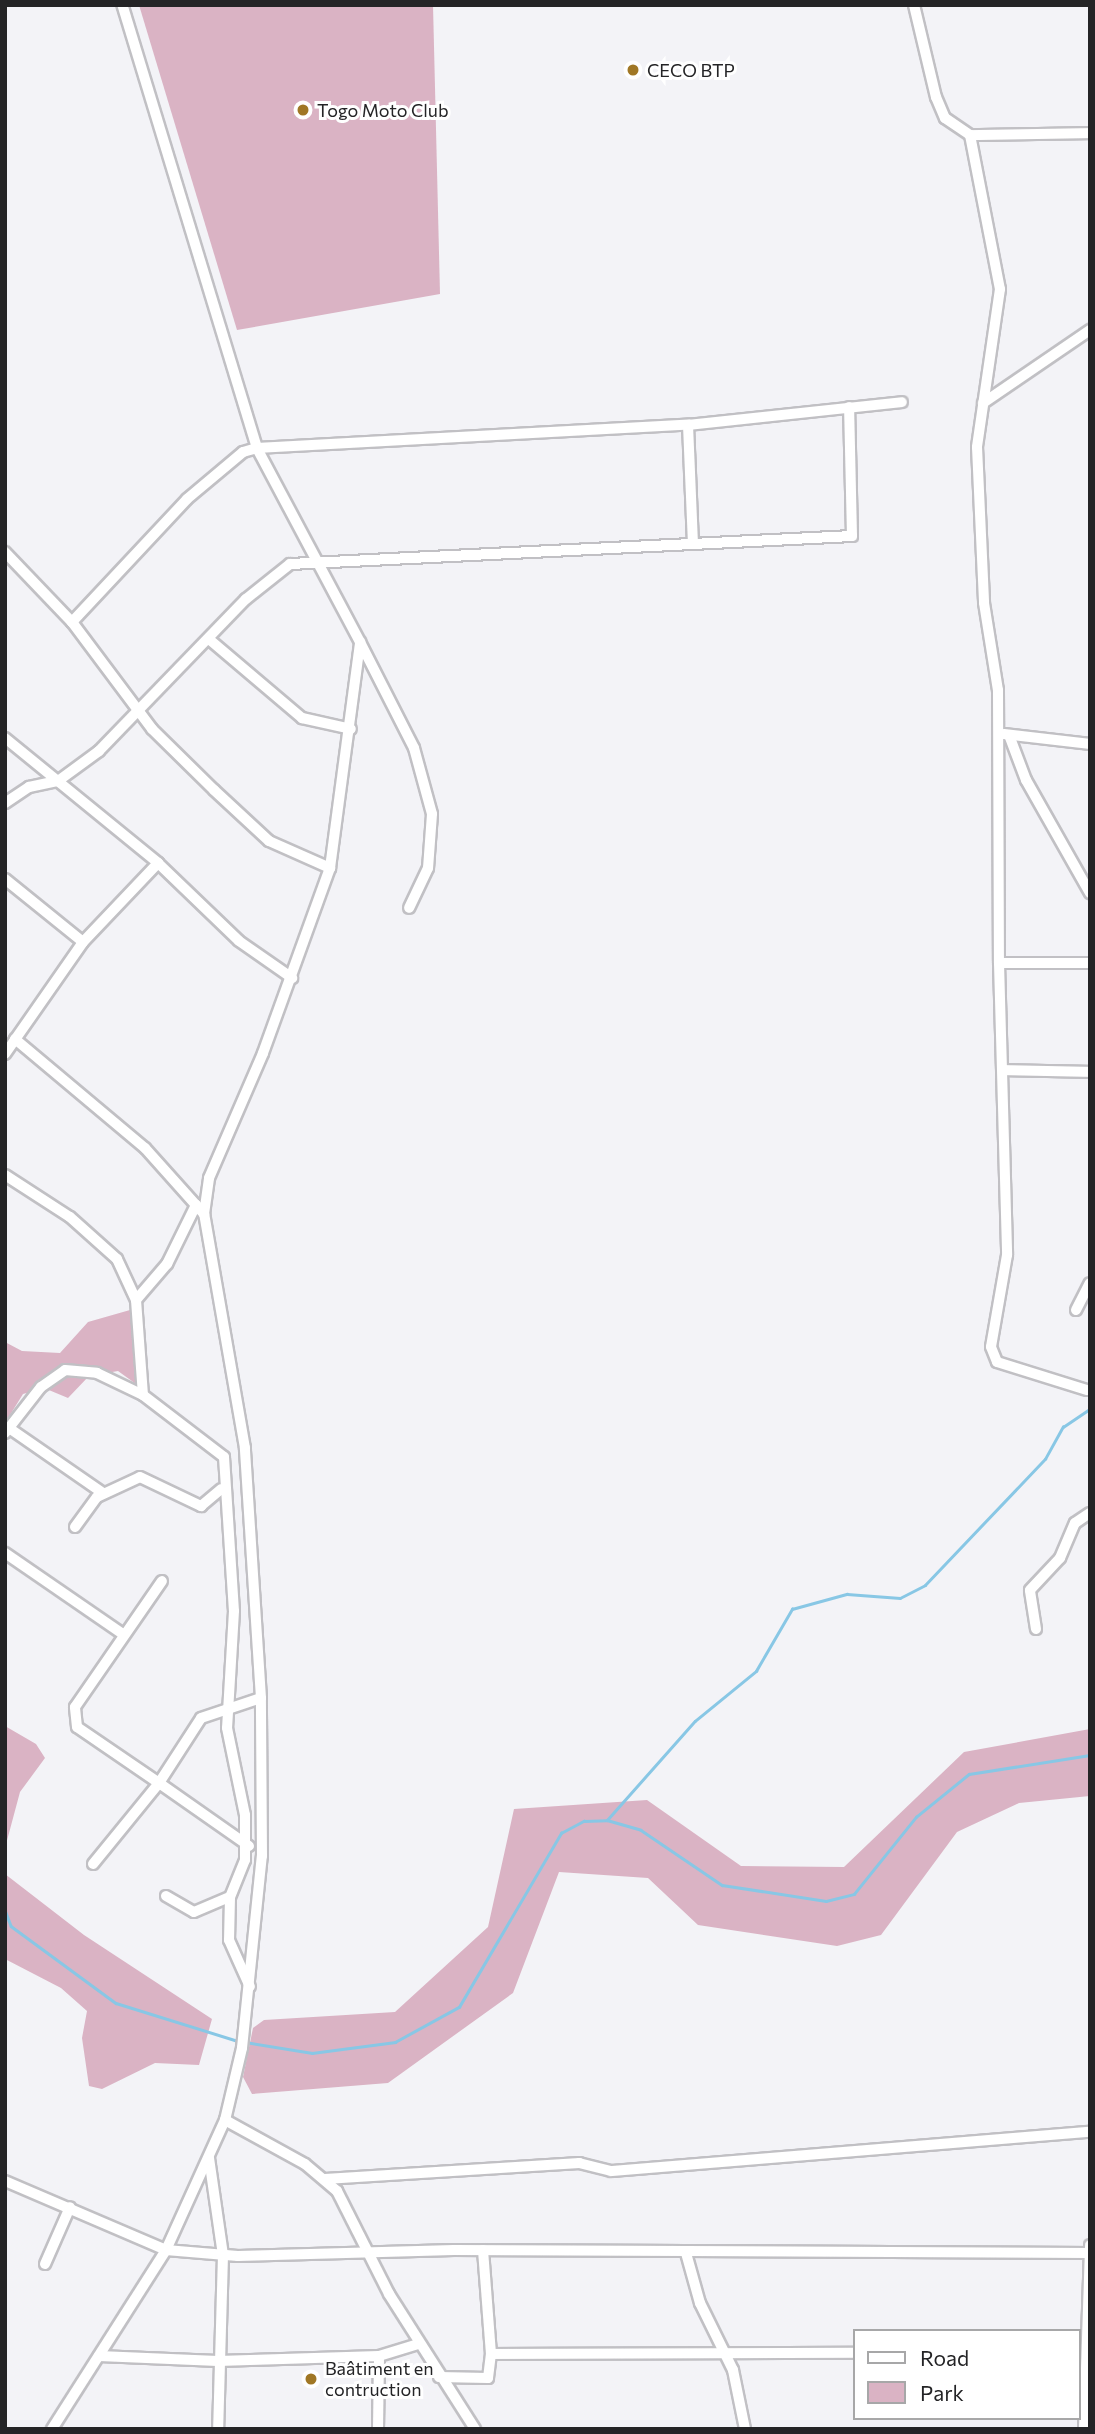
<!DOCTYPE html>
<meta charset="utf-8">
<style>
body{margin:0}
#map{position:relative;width:1095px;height:2434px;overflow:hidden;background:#f3f3f7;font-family:Commissioner,sans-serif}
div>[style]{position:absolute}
.green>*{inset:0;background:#dab3c4}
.stream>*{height:2.5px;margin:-1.25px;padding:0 1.25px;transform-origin:1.25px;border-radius:1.25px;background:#88c7e5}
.roads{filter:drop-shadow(2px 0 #c1c0c4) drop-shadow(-2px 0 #c1c0c4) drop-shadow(0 2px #c1c0c4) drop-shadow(0 -2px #c1c0c4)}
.street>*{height:10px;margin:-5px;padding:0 5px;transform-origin:5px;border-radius:5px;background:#fff}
.dots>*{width:19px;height:19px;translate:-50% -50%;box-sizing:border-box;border:4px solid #fff;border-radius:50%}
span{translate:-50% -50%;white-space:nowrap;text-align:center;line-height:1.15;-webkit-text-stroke:6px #fff;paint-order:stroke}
.poi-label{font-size:18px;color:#242426}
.left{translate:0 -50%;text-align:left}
.frame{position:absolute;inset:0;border:7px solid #242426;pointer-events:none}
.legend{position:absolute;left:853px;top:2329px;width:228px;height:91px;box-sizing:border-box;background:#fff;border:2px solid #a7a7a8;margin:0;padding:9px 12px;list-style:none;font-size:21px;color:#242426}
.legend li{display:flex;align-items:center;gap:14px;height:35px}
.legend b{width:35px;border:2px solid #a7a7a8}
</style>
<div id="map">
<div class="green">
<i style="clip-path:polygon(139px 5px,433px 5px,440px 294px,237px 330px)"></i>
<i style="clip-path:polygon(130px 1310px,136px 1384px,118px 1371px,89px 1376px,68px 1398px,44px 1388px,23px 1394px,5px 1423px,5px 1342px,22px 1351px,60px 1353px,88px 1322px)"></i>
<i style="clip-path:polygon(5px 1726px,36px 1744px,45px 1758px,20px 1792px,5px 1848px)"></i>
<i style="clip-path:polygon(1090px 1729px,1090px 1796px,1019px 1803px,957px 1832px,881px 1935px,837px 1946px,698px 1925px,648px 1878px,559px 1872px,513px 1993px,388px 2083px,252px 2094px,243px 2077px,253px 2028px,264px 2020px,395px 2012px,488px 1927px,514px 1809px,647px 1800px,741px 1866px,844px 1867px,964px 1752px)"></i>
<i style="clip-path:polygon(5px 1874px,84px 1935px,212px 2019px,199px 2065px,155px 2063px,102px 2089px,89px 2086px,82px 2038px,87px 2011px,61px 1988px,5px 1959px)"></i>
</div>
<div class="stream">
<i style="left:607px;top:1820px;width:132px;rotate:-48.4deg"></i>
<i style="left:695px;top:1721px;width:79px;rotate:-39.3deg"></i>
<i style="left:756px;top:1671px;width:72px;rotate:-59.9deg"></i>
<i style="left:792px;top:1609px;width:57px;rotate:-15.3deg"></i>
<i style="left:847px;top:1594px;width:53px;rotate:4.3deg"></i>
<i style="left:900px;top:1598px;width:28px;rotate:-27deg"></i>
<i style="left:925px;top:1585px;width:174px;rotate:-46.4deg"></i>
<i style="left:1045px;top:1459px;width:37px;rotate:-61deg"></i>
<i style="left:1063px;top:1427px;width:32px;rotate:-34deg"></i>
<i style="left:5px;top:1910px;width:17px;rotate:69deg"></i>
<i style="left:11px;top:1926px;width:130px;rotate:36.3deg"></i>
<i style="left:116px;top:2003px;width:128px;rotate:17.3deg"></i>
<i style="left:245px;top:2042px;width:68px;rotate:9.3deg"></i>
<i style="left:312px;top:2053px;width:84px;rotate:-7.5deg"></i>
<i style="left:395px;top:2042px;width:73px;rotate:-28.7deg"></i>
<i style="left:459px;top:2007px;width:202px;rotate:-59.6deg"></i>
<i style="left:561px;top:1833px;width:26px;rotate:-28deg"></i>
<i style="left:584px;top:1821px;width:23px;rotate:-2deg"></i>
<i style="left:607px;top:1820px;width:35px;rotate:16deg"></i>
<i style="left:641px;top:1830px;width:98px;rotate:34.2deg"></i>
<i style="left:722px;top:1885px;width:105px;rotate:8.7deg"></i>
<i style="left:826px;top:1901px;width:29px;rotate:-14deg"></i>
<i style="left:854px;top:1894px;width:99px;rotate:-51.2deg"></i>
<i style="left:916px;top:1817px;width:68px;rotate:-39.1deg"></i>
<i style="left:969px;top:1774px;width:122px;rotate:-8.9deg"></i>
</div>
<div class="roads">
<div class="street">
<i style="left:914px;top:5px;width:95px;rotate:76.6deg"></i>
<i style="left:936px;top:97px;width:23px;rotate:67deg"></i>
<i style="left:945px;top:118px;width:30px;rotate:34deg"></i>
<i style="left:1090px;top:133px;width:120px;rotate:179deg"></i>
<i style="left:970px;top:135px;width:157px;rotate:79deg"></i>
<i style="left:1000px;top:289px;width:160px;rotate:98.3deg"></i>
<i style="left:977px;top:447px;width:156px;rotate:87.4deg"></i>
<i style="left:984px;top:603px;width:88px;rotate:80.9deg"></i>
<i style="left:998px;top:690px;width:273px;rotate:89.8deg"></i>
<i style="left:999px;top:963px;width:91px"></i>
<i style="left:983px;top:403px;width:130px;rotate:-34.3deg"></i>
<i style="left:688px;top:425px;width:118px;rotate:87.6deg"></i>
<i style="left:5px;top:552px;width:97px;rotate:46.3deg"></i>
<i style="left:72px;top:622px;width:134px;rotate:53.2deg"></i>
<i style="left:152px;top:729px;width:87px;rotate:44.5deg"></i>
<i style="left:214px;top:790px;width:75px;rotate:42.8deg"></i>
<i style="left:269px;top:841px;width:67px;rotate:23.9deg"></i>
<i style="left:72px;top:622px;width:168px;rotate:-46.9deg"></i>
<i style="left:187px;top:499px;width:73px;rotate:-40deg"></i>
<i style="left:243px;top:452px;width:15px;rotate:-16deg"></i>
<i style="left:257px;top:448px;width:432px;rotate:-3.1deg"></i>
<i style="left:688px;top:425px;width:215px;rotate:-6.1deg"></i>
<i style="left:210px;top:640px;width:121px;rotate:40.3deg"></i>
<i style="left:302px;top:718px;width:50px;rotate:12.7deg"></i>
<i style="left:360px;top:642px;width:119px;rotate:63deg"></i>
<i style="left:414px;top:748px;width:68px;rotate:74.7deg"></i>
<i style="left:432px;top:814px;width:54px;rotate:94.2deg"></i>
<i style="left:428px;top:868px;width:44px;rotate:115.4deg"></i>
<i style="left:1004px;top:734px;width:87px;rotate:6.6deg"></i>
<i style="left:1009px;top:735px;width:48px;rotate:69.3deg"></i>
<i style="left:1026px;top:780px;width:130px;rotate:60.5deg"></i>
<i style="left:5px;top:738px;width:198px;rotate:39.2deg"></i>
<i style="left:158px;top:863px;width:112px;rotate:43.9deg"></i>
<i style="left:239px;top:941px;width:65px;rotate:34.9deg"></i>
<i style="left:5px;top:803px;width:29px;rotate:-34deg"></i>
<i style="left:29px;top:787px;width:30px;rotate:-12deg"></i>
<i style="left:58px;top:781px;width:51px;rotate:-36.2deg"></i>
<i style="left:99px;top:751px;width:211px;rotate:-46deg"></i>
<i style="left:246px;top:599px;width:56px;rotate:-38.5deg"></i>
<i style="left:290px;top:564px;width:563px;rotate:-2.85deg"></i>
<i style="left:852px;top:536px;width:129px;rotate:-91.3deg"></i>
<i style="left:5px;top:879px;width:100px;rotate:38.9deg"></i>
<i style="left:999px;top:963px;width:292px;rotate:88.4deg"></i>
<i style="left:1007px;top:1255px;width:93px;rotate:99.9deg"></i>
<i style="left:991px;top:1347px;width:16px;rotate:68deg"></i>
<i style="left:997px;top:1362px;width:94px;rotate:17.3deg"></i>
<i style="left:15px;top:1039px;width:170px;rotate:40deg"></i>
<i style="left:145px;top:1148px;width:89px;rotate:48.2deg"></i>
<i style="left:5px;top:1054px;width:136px;rotate:-55.1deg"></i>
<i style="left:83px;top:942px;width:109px;rotate:-46.5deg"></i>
<i style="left:1004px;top:1070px;width:86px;rotate:1.3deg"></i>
<i style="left:5px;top:1175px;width:77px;rotate:32.9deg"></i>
<i style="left:70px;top:1217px;width:63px;rotate:41.8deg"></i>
<i style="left:117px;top:1259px;width:45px;rotate:65.1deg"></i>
<i style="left:136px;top:1300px;width:95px;rotate:85.8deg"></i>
<i style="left:143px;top:1395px;width:102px;rotate:37.4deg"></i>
<i style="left:224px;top:1457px;width:154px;rotate:86.3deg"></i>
<i style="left:234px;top:1611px;width:117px;rotate:93.4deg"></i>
<i style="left:227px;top:1728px;width:89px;rotate:78.3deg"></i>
<i style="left:245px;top:1815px;width:45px;rotate:90deg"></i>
<i style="left:245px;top:1860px;width:40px;rotate:112deg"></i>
<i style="left:230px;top:1897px;width:43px;rotate:91.3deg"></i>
<i style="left:229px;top:1940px;width:51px;rotate:65.9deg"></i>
<i style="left:136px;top:1300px;width:48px;rotate:-49.3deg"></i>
<i style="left:167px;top:1264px;width:66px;rotate:-63.8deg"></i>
<i style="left:1076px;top:1310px;width:30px;rotate:-63deg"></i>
<i style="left:9px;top:1428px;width:114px;rotate:34.7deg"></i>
<i style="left:5px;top:1433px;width:58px;rotate:-52deg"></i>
<i style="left:41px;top:1387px;width:29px;rotate:-35deg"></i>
<i style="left:65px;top:1370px;width:32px;rotate:5deg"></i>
<i style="left:97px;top:1373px;width:51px;rotate:25.6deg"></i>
<i style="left:75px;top:1527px;width:37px;rotate:-54deg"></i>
<i style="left:97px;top:1497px;width:47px;rotate:-24.9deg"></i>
<i style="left:140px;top:1477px;width:68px;rotate:25.4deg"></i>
<i style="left:201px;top:1506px;width:26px;rotate:-40deg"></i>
<i style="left:5px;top:1553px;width:143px;rotate:34.5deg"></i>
<i style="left:1036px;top:1629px;width:39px;rotate:-99deg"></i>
<i style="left:1030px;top:1590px;width:44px;rotate:-46.8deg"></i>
<i style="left:1060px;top:1558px;width:38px;rotate:-67deg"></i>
<i style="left:1075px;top:1523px;width:18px;rotate:-34deg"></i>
<i style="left:249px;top:1846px;width:110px;rotate:-145deg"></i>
<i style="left:159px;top:1783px;width:77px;rotate:-57.1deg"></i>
<i style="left:201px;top:1718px;width:63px;rotate:-18.4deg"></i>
<i style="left:93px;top:1864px;width:104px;rotate:-50.8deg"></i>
<i style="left:159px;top:1783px;width:99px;rotate:-145.7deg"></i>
<i style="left:77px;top:1727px;width:20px;rotate:-96deg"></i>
<i style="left:75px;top:1707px;width:153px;rotate:-55.4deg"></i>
<i style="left:166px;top:1896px;width:32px;rotate:30deg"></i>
<i style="left:194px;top:1912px;width:39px;rotate:-23deg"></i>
<i style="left:225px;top:2120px;width:91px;rotate:28.8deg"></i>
<i style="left:305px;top:2164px;width:42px;rotate:40.2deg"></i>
<i style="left:337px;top:2191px;width:115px;rotate:63.2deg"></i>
<i style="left:389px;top:2294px;width:160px;rotate:57.5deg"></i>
<i style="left:209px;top:2158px;width:98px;rotate:81.8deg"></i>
<i style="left:223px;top:2255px;width:174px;rotate:91.6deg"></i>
<i style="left:325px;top:2179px;width:255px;rotate:-3.6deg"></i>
<i style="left:579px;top:2163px;width:33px;rotate:14deg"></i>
<i style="left:611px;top:2171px;width:481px;rotate:-4.7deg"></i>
<i style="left:5px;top:2181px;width:175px;rotate:23.2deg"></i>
<i style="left:166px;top:2250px;width:72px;rotate:4.8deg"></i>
<i style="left:238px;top:2256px;width:216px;rotate:-1.6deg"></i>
<i style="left:454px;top:2250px;width:636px;rotate:0.27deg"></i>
<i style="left:483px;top:2250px;width:104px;rotate:85.6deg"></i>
<i style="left:686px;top:2253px;width:52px;rotate:74.4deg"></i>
<i style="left:700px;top:2303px;width:75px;rotate:63.8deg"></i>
<i style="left:733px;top:2370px;width:60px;rotate:78.5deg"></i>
<i style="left:45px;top:2264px;width:62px;rotate:-66.3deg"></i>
<i style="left:99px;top:2356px;width:119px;rotate:2.4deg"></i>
<i style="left:218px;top:2361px;width:161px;rotate:-1.8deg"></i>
<i style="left:379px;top:2356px;width:41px;rotate:-17.1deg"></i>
<i style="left:439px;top:2377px;width:49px;rotate:1.2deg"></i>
<i style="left:488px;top:2378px;width:24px;rotate:-83deg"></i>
<i style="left:491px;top:2354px;width:364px;rotate:-0.2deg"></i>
<i style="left:52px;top:2429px;width:212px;rotate:-57.5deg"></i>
<i style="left:166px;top:2250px;width:143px;rotate:-65.6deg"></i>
<i style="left:225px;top:2120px;width:74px;rotate:-76.7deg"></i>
<i style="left:242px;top:2048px;width:193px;rotate:-84.1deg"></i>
<i style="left:262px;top:1856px;width:158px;rotate:-90.4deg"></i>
<i style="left:261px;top:1698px;width:251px;rotate:-93.7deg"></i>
<i style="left:245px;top:1448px;width:238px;rotate:-99.9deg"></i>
<i style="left:204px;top:1214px;width:36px;rotate:-82deg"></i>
<i style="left:209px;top:1178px;width:136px;rotate:-66.6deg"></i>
<i style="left:263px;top:1053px;width:197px;rotate:-70.1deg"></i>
<i style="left:330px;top:868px;width:228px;rotate:-82.4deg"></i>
<i style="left:360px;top:642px;width:220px;rotate:-118deg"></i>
<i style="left:257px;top:448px;width:463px;rotate:-106.9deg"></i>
<i style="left:378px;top:2429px;width:73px;rotate:-89.2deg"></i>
<i style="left:1084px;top:2429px;width:184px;rotate:-88.1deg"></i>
</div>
</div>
<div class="dots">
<i style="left:633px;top:70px;background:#a07725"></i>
<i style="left:303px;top:110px;background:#a07725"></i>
<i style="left:311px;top:2379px;background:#a07725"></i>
</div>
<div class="poi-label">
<span class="left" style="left:647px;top:70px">CECO BTP</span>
<span class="left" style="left:317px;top:110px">Togo Moto Club</span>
<span class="left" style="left:325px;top:2379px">Baâtiment en<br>contruction</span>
</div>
<div class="frame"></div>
<ul class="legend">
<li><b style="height:9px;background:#fff"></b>Road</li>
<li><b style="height:19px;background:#dab3c4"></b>Park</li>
</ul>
</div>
